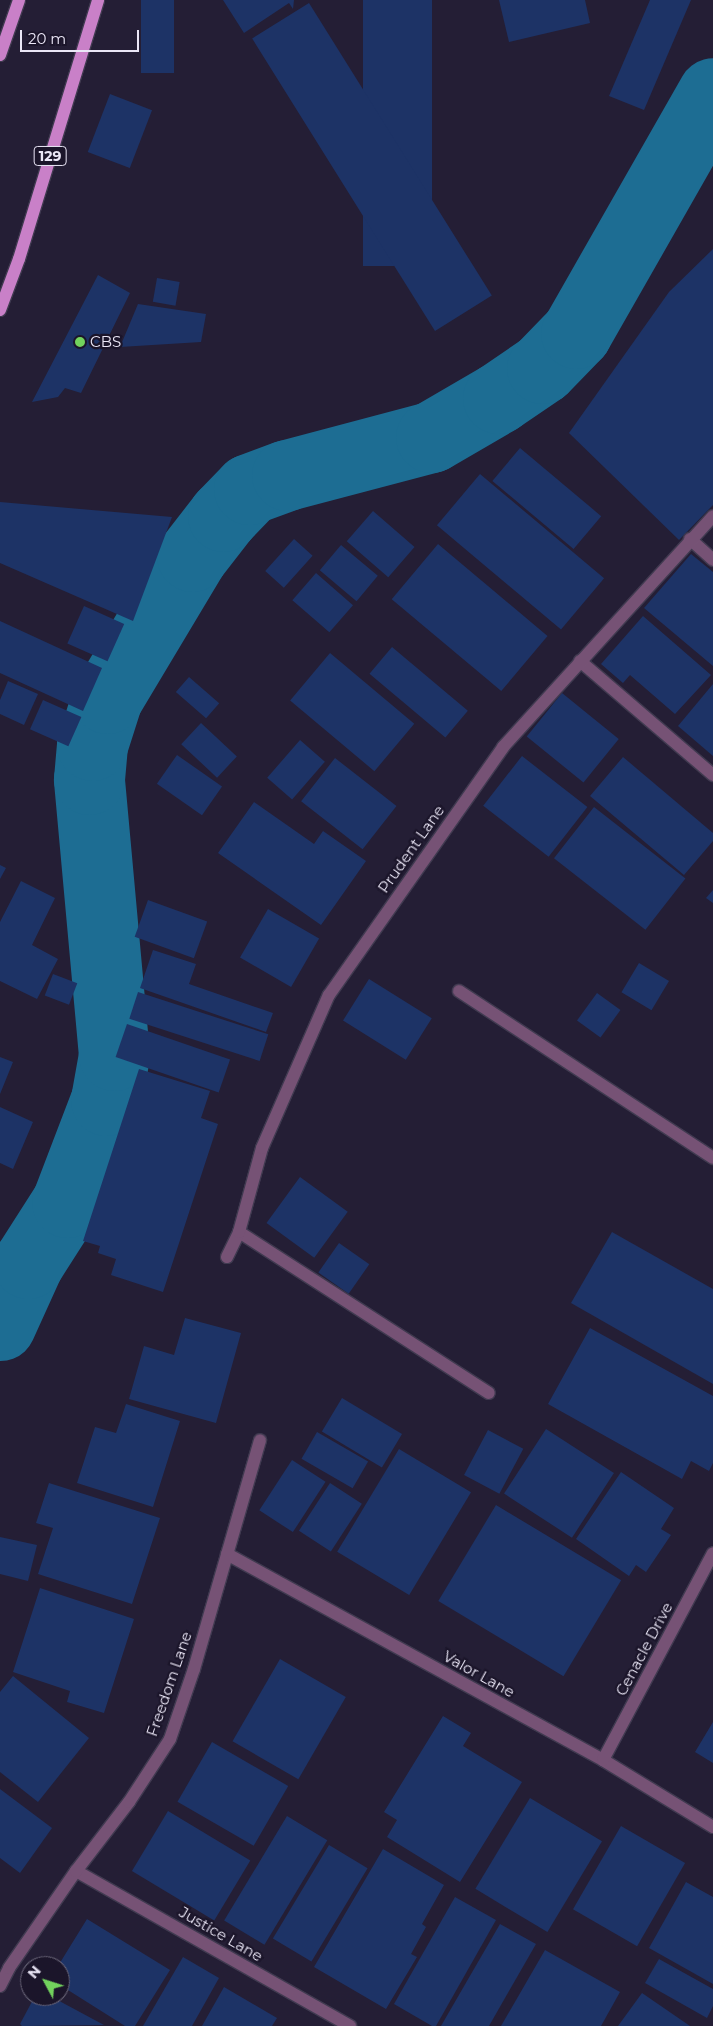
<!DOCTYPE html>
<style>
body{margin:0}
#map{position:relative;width:713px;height:2026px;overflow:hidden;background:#241e35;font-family:Montserrat,sans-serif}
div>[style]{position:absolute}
.river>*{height:71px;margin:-35.5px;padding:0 35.5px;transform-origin:35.5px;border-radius:35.5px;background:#1d6d93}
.building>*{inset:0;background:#1d3366;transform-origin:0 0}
.roads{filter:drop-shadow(1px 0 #403a50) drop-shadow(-1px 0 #403a50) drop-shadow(0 1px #403a50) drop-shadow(0 -1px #403a50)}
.lane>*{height:12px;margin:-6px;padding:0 6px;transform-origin:6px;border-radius:6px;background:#765275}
.street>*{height:12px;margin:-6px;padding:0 6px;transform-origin:6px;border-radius:6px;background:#765275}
.primary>*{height:12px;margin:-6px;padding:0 6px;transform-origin:6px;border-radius:6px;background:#c980c8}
.dots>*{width:14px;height:14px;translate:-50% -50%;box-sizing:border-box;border:2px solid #1b152a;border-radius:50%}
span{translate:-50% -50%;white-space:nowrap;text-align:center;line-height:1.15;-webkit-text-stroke:4.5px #1b152a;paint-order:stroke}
.shield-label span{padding:1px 4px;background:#1b152a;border:1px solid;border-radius:4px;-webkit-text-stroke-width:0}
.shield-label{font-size:14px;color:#ebe7f7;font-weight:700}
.poi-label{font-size:15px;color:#ebe7f7}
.left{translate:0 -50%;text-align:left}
.street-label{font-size:15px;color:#ebe7f7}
.north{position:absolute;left:20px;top:1956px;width:50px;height:50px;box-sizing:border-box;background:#1b152a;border:1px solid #6e697c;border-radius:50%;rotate:310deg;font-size:14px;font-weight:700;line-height:20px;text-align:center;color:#ebe7f7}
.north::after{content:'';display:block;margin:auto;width:18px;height:22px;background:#72d25d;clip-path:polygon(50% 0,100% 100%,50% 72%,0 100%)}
.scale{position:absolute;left:20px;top:30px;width:119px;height:22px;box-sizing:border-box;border:2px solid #ebe7f7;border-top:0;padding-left:6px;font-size:15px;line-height:18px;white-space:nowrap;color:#ebe7f7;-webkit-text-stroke:4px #1b152a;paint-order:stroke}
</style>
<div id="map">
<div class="river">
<i style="left:0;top:1325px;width:68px;rotate:-65.7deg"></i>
<i style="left:28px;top:1263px;width:72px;rotate:-57.4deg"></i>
<i style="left:67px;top:1202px;width:109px;rotate:-69.1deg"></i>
<i style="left:106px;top:1100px;width:46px;rotate:-79.9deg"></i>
<i style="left:114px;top:1055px;width:277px;rotate:-95.2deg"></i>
<i style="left:89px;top:779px;width:34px;rotate:-85deg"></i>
<i style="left:92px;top:745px;width:49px;rotate:-72.3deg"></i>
<i style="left:107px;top:698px;width:165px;rotate:-59.1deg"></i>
<i style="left:192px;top:556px;width:51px;rotate:-52.2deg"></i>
<i style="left:223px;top:516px;width:37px;rotate:-46deg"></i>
<i style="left:249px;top:489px;width:40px;rotate:-20.2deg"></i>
<i style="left:287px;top:475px;width:149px;rotate:-14.8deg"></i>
<i style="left:431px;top:437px;width:78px;rotate:-30.2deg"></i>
<i style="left:498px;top:398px;width:53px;rotate:-34.3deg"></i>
<i style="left:542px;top:368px;width:49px;rotate:-45.8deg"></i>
<i style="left:576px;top:333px;width:276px;rotate:-60.3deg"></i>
</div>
<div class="building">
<i style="left:141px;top:0;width:33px;height:73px"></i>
<i style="clip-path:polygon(223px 0,294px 0,293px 9px,289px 3px,244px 33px)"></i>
<i style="left:363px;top:0;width:69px;height:266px"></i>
<i style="clip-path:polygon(499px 0,585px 0,590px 23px,509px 42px)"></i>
<i style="clip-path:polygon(650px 0,691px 0,644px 110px,609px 96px)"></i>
<i style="left:309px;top:3px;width:345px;height:67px;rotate:58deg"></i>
<i style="left:110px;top:94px;width:45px;height:62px;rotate:21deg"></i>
<i style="clip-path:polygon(713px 249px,713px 505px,679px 540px,569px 433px,669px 292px)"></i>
<i style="clip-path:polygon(98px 275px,130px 293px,81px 393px,65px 388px,58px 397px,32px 402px)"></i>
<i style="left:157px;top:278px;width:23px;height:24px;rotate:10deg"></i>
<i style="clip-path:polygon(138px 304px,206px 314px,201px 342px,120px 347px)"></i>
<i style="left:520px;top:448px;width:106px;height:43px;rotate:40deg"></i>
<i style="left:480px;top:474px;width:162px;height:67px;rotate:40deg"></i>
<i style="clip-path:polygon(0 502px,172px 517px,133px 621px,0 563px)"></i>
<i style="left:373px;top:511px;width:55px;height:40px;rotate:41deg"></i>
<i style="left:294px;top:539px;width:25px;height:43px;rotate:42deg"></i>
<i style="left:438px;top:544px;width:143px;height:72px;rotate:40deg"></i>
<i style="left:341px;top:545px;width:48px;height:33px;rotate:40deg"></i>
<i style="clip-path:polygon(691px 554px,713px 572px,713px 666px,644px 608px)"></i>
<i style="left:316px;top:573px;width:49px;height:36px;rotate:41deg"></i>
<i style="left:84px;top:606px;width:44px;height:41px;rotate:24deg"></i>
<i style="clip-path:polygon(643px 616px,711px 675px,675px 714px,630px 675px,623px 683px,601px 664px)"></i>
<i style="clip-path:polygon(0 621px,102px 668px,83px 711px,0 673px)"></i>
<i style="left:392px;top:647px;width:99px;height:35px;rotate:40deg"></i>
<i style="left:330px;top:653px;width:110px;height:62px;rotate:40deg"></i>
<i style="left:189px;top:677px;width:40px;height:20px;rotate:41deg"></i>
<i style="clip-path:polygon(8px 681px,38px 694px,24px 725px,0 714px,0 700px)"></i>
<i style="clip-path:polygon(713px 684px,713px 756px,678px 726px)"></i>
<i style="left:562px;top:693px;width:73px;height:56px;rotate:39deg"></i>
<i style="left:43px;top:700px;width:42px;height:32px;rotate:24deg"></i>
<i style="left:201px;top:723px;width:49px;height:29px;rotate:43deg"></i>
<i style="left:300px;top:740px;width:33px;height:50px;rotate:41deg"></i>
<i style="left:177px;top:755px;width:55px;height:35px;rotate:35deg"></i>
<i style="left:522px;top:756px;width:83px;height:63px;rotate:38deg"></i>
<i style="clip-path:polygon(623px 757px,713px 833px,713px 841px,684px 875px,590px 796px)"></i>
<i style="left:335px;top:758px;width:78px;height:55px;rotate:38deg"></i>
<i style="clip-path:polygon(254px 802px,314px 844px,323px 831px,366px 861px,321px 925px,218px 853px)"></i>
<i style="left:594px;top:807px;width:116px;height:65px;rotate:38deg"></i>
<i style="clip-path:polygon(0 865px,6px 868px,0 879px)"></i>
<i style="clip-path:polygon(21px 881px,55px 898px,32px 945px,58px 959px,37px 999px,0 981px,0 922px)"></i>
<i style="clip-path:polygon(713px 890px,713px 903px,706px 898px)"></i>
<i style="left:148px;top:900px;width:63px;height:39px;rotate:20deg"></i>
<i style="left:268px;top:909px;width:59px;height:56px;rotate:30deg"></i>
<i style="clip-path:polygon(153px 950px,196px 964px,189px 984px,273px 1013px,266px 1032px,140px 988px)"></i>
<i style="left:639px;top:963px;width:35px;height:34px;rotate:31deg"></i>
<i style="left:53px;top:974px;width:26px;height:23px;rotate:21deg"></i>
<i style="left:369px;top:979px;width:74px;height:49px;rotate:32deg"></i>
<i style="left:138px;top:992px;width:137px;height:28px;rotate:18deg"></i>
<i style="left:597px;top:993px;width:29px;height:34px;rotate:36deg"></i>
<i style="left:127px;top:1024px;width:109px;height:35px;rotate:19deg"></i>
<i style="clip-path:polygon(0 1057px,13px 1062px,0 1094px)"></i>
<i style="clip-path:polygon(139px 1069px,210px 1091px,201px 1118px,218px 1124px,163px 1292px,111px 1275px,116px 1259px,98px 1253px,100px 1246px,83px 1241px)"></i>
<i style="clip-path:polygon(0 1107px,33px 1122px,13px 1169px,0 1163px)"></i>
<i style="left:300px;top:1177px;width:59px;height:57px;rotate:36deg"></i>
<i style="clip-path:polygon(612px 1232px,713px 1289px,713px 1384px,571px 1303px)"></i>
<i style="left:339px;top:1243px;width:37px;height:36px;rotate:35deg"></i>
<i style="clip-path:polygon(185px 1318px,241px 1333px,216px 1423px,129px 1399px,144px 1346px,174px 1355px)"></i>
<i style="clip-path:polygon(590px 1328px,713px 1396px,713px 1463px,709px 1471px,691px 1461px,682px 1479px,548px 1404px)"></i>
<i style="left:342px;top:1398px;width:70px;height:39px;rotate:31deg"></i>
<i style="clip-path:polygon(126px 1404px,180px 1421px,153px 1507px,77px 1483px,95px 1427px,116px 1433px)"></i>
<i style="left:546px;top:1429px;width:81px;height:77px;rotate:33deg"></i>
<i style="left:488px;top:1430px;width:40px;height:51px;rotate:28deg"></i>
<i style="left:317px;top:1432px;width:59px;height:31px;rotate:30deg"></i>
<i style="left:399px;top:1449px;width:84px;height:120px;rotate:31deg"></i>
<i style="left:292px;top:1460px;width:40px;height:60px;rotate:33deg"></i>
<i style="clip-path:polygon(621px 1472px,674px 1508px,661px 1529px,671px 1535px,646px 1572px,636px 1565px,629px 1576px,576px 1539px)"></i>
<i style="clip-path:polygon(49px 1483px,160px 1518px,132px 1604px,38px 1574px,53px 1528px,36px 1523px)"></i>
<i style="left:330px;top:1483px;width:38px;height:57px;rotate:33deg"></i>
<i style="left:496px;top:1505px;width:146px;height:112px;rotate:31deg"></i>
<i style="clip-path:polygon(0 1537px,37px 1545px,28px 1581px,0 1574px)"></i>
<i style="clip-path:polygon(40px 1588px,134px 1619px,104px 1713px,67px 1702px,70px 1691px,13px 1672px)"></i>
<i style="left:280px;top:1659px;width:76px;height:95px;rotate:30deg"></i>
<i style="clip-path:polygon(13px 1676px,89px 1738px,38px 1802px,0 1772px,0 1692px)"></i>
<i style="clip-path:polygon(443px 1716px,471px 1733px,463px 1746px,522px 1782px,460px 1882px,387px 1837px,397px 1820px,384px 1812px)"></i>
<i style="clip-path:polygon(713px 1722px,713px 1763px,695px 1752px)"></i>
<i style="left:212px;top:1742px;width:88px;height:69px;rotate:30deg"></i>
<i style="clip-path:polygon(0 1789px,52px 1828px,20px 1873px,0 1858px)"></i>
<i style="left:530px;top:1798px;width:84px;height:106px;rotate:31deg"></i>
<i style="left:168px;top:1811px;width:96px;height:70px;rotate:31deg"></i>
<i style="left:287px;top:1816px;width:47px;height:122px;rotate:31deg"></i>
<i style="left:621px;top:1826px;width:74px;height:96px;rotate:30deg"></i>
<i style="left:329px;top:1845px;width:45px;height:109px;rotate:31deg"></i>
<i style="clip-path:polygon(383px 1849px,444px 1885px,422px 1924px,426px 1927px,411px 1954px,417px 1957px,386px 2009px,314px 1967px)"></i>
<i style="clip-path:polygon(686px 1882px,713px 1897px,713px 1984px,649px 1948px)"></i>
<i style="clip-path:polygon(455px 1897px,496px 1920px,436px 2026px,432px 2026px,394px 2004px)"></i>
<i style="clip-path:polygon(87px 1919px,170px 1970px,135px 2026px,125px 2026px,60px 1985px,60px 1966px,58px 1966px)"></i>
<i style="clip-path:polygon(500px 1924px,536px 1944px,489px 2026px,441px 2026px)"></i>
<i style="clip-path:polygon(545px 1950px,620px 1992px,601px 2026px,501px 2026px)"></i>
<i style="clip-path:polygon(183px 1957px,219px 1978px,192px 2026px,143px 2026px)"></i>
<i style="clip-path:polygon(659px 1959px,713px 1989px,713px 2006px,707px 2018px,645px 1983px)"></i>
<i style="clip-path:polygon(224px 1987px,277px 2018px,272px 2026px,202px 2026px)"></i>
<i style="clip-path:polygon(642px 1993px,690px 2026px,618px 2026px)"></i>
<i style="clip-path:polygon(35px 1996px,50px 1996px,104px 2025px,22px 2026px,20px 2024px)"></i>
</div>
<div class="roads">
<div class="lane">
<i style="left:459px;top:991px;width:304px;rotate:33.3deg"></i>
<i style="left:239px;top:1232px;width:297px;rotate:32.8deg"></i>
</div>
<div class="street">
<i style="left:690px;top:539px;width:31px;rotate:42deg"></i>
<i style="left:580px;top:661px;width:175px;rotate:40.6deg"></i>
<i style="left:227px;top:1257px;width:28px;rotate:-64deg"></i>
<i style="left:239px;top:1232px;width:87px;rotate:-74.7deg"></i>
<i style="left:262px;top:1148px;width:167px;rotate:-66.4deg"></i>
<i style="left:329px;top:995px;width:303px;rotate:-54.9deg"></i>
<i style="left:503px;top:747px;width:312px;rotate:-47.7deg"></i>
<i style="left:227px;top:1554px;width:429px;rotate:28.7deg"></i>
<i style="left:603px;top:1760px;width:129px;rotate:31.3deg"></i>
<i style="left:603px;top:1760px;width:234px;rotate:-62deg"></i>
<i style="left:76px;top:1871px;width:315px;rotate:29.5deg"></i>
<i style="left:0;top:1986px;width:20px;rotate:-63deg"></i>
<i style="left:9px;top:1968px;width:118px;rotate:-55.4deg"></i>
<i style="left:76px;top:1871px;width:87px;rotate:-52.5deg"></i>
<i style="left:129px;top:1802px;width:75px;rotate:-56.9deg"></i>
<i style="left:170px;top:1739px;width:74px;rotate:-71.1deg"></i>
<i style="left:194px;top:1669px;width:238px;rotate:-73.9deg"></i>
</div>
<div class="primary">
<i style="left:0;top:55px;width:58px;rotate:-70.9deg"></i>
<i style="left:0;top:310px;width:54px;rotate:-69.6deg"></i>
<i style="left:19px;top:259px;width:271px;rotate:-73deg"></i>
</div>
</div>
<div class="dots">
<i style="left:80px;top:342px;background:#72d25d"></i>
</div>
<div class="shield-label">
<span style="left:50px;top:156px">129</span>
</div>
<div class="poi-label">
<span class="left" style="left:90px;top:342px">CBS</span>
</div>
<div class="street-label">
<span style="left:411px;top:849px;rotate:-55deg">Prudent Lane</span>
<span style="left:644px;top:1649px;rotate:-62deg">Cenacle Drive</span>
<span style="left:479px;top:1674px;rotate:29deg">Valor Lane</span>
<span style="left:169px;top:1684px;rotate:-71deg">Freedom Lane</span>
<span style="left:221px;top:1934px;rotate:30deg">Justice Lane</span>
</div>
<div class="north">N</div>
<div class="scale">20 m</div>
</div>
